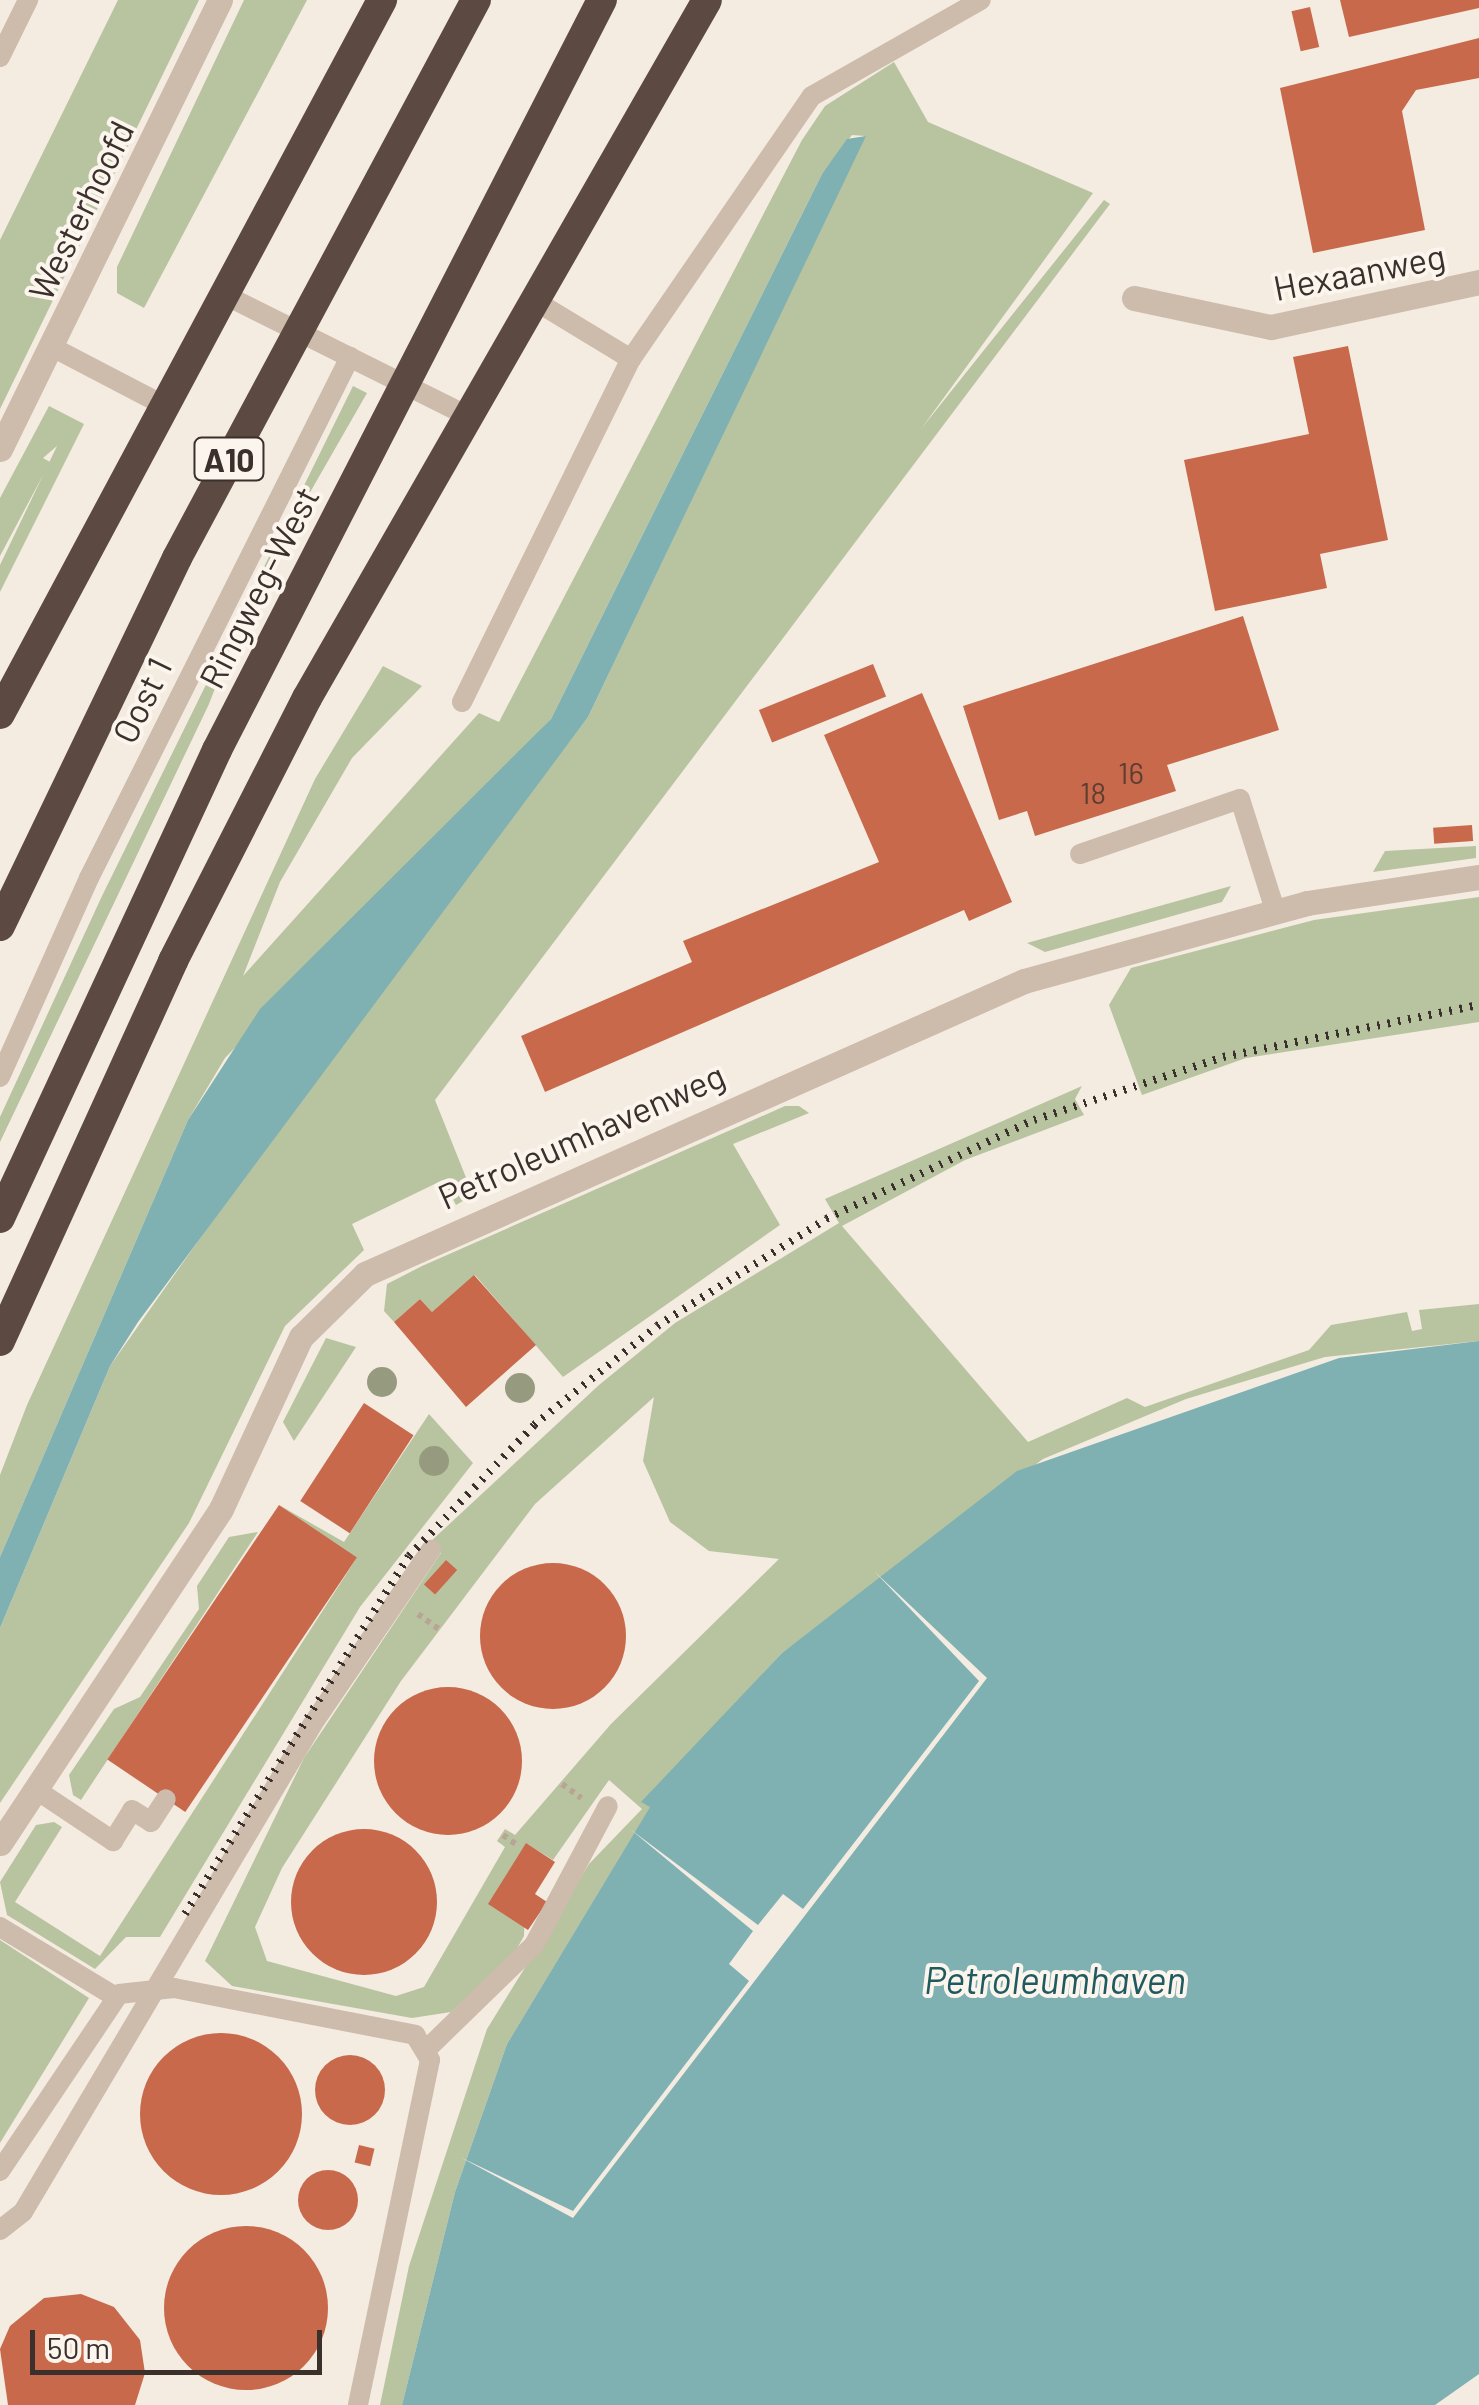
<!DOCTYPE html>
<style>
body{margin:0}
#map{position:relative;width:1479px;height:2405px;overflow:hidden;background:#f4ebe1;font-family:Barlow,sans-serif}
div>[style]{position:absolute}
.green>*{inset:0;background:#b8c4a0}
.water>*{inset:0;background:#7fb0b2}
.pier>*{inset:0;background:#f4ebe1}
.building>*{inset:0;background:#c8694b;transform-origin:0 0}
.round{border-radius:50%}
.path>*{height:6px;margin-top:-3px;transform-origin:0;background:repeating-linear-gradient(90deg,#b9a596 0 5px,transparent 0 10px)}
.lane>*{height:20px;margin:-10px;padding:0 10px;transform-origin:10px;border-radius:10px;background:#cdbbac}
.street>*{height:25px;margin:-12.5px;padding:0 12.5px;transform-origin:12.5px;border-radius:12.5px;background:#cdbbac}
.highway>*{height:30px;margin:-15px;padding:0 15px;transform-origin:15px;border-radius:15px;background:#5c4a42}
.rail>*{height:8px;margin-top:-4px;transform-origin:0;background:repeating-linear-gradient(90deg,#3b302b 0 2.5px,transparent 0 10.5px)}
.trees>*{width:30px;height:30px;margin:-15px;border-radius:50%;background:#969b7f}
span{translate:-50% -50%;white-space:nowrap;text-align:center;line-height:1.15;-webkit-text-stroke:8px #fbf5ee;paint-order:stroke}
.number-label{font-size:30px;color:#5e3e33}
.number-label span{-webkit-text-stroke-width:0}
.shield-label span{padding:2px 8px;background:#fbf5ee;border:2px solid;border-radius:8px;-webkit-text-stroke-width:0}
.shield-label{font-size:32px;color:#3b302b;font-weight:700}
.street-label{font-size:35px;color:#3b302b}
.water-label{font-size:38px;color:#1f5a5e;font-style:italic}
.scale{position:absolute;left:30px;top:2330px;width:292px;height:45px;box-sizing:border-box;border:5px solid #3b302b;border-top:0;padding-left:12px;font-size:30px;line-height:35px;white-space:nowrap;color:#3b302b;-webkit-text-stroke:8px #fbf5ee;paint-order:stroke}
</style>
<div id="map">
<div class="green">
<i style="clip-path:polygon(118px 0,199px 0,0 409px,0 240px)"></i>
<i style="clip-path:polygon(244px 0,307px 0,144px 308px,117px 293px,117px 267px)"></i>
<i style="clip-path:polygon(894px 62px,928px 122px,1093px 193px,921px 429px,1104px 200px,1110px 204px,435px 1100px,473px 1195px,456px 1205px,443px 1180px,352px 1224px,364px 1250px,285px 1326px,189px 1523px,0 1803px,0 1628px,110px 1366px,306px 1088px,588px 717px,865px 136px,852px 135px,822px 174px,551px 719px,225px 1058px,188px 1120px,0 1557px,0 1475px,27px 1405px,315px 779px,383px 666px,422px 686px,352px 758px,280px 882px,243px 976px,479px 713px,499px 722px,802px 140px,825px 106px)"></i>
<i style="clip-path:polygon(353px 386px,367px 393px,250px 597px,209px 704px,0 1142px,0 1117px,102px 896px)"></i>
<i style="clip-path:polygon(49px 406px,84px 424px,0 592px,0 565px,57px 446px,43px 458px,50px 462px,0 556px,0 498px)"></i>
<i style="clip-path:polygon(1476px 846px,1476px 858px,1373px 872px,1385px 851px)"></i>
<i style="clip-path:polygon(1231px 886px,1222px 902px,1045px 952px,1027px 943px)"></i>
<i style="clip-path:polygon(1479px 897px,1479px 1022px,1246px 1058px,1142px 1095px,1109px 1005px,1131px 968px,1314px 920px)"></i>
<i style="clip-path:polygon(evenodd,1082px 1086px,1075px 1099px,1084px 1115px,965px 1160px,842px 1226px,1028px 1442px,1127px 1398px,1145px 1407px,1309px 1350px,1331px 1325px,1407px 1312px,1412px 1331px,1422px 1329px,1419px 1310px,1479px 1304px,1479px 1341px,1325px 1357px,1186px 1399px,1043px 1459px,782px 1653px,643px 1803px,651px 1806px,507px 2044px,455px 2192px,402px 2405px,380px 2405px,409px 2266px,487px 2029px,589px 1864px,642px 1809px,609px 1780px,553px 1860px,527px 1844px,524px 1936px,515px 1952px,451px 2012px,412px 2018px,232px 1986px,205px 1961px,304px 1758px,441px 1553px,429px 1543px,599px 1385px,675px 1323px,839px 1223px,825px 1199px,1082px 1086px,654px 1397px,643px 1461px,670px 1522px,709px 1551px,779px 1559px,611px 1724px,515px 1835px,505px 1829px,497px 1841px,505px 1847px,424px 1987px,396px 1996px,267px 1961px,255px 1927px,282px 1868px,401px 1681px,535px 1504px,654px 1397px)"></i>
<i style="clip-path:polygon(785px 1106px,799px 1106px,809px 1113px,733px 1144px,780px 1225px,563px 1377px,475px 1275px,432px 1312px,420px 1299px,394px 1322px,384px 1311px,387px 1284px,422px 1266px)"></i>
<i style="clip-path:polygon(326px 1338px,356px 1347px,294px 1441px,283px 1422px)"></i>
<i style="clip-path:polygon(429px 1414px,473px 1463px,360px 1607px,160px 1937px,126px 1937px,95px 1969px,7px 1915px,0 1882px,36px 1825px,54px 1822px,62px 1827px,15px 1902px,100px 1956px,356px 1559px,279px 1505px,344px 1542px)"></i>
<i style="clip-path:polygon(258px 1532px,81px 1800px,73px 1795px,69px 1775px,114px 1709px,140px 1697px,199px 1609px,197px 1586px,229px 1537px)"></i>
<i style="clip-path:polygon(0 1940px,89px 1998px,0 2143px)"></i>
</div>
<div class="water">
<i style="clip-path:polygon(866px 136px,588px 717px,138px 1322px,110px 1366px,0 1628px,0 1557px,188px 1120px,260px 1009px,551px 719px,822px 174px,847px 139px)"></i>
<i style="clip-path:polygon(1479px 1341px,1479px 2374px,1435px 2405px,402px 2405px,455px 2192px,507px 2044px,650px 1807px,641px 1802px,782px 1653px,1017px 1471px,1339px 1358px)"></i>
</div>
<div class="pier">
<i style="clip-path:polygon(874px 1571px,987px 1678px,573px 2218px,460px 2157px,573px 2211px,749px 1981px,729px 1964px,753px 1931px,630px 1829px,758px 1925px,783px 1894px,803px 1909px,979px 1681px)"></i>
</div>
<div class="building">
<i style="clip-path:polygon(1340px 0,1479px 0,1479px 8px,1349px 37px)"></i>
<i style="left:1310px;top:7px;width:41px;height:19px;rotate:77deg"></i>
<i style="clip-path:polygon(1479px 38px,1479px 78px,1416px 90px,1402px 111px,1425px 230px,1313px 253px,1280px 88px)"></i>
<i style="clip-path:polygon(1348px 346px,1388px 540px,1320px 554px,1327px 588px,1215px 611px,1184px 460px,1309px 434px,1293px 357px)"></i>
<i style="clip-path:polygon(1243px 616px,1279px 730px,1167px 765px,1176px 791px,1035px 836px,1027px 811px,999px 820px,963px 706px)"></i>
<i style="left:873px;top:664px;width:35px;height:123px;rotate:68deg"></i>
<i style="clip-path:polygon(922px 693px,1012px 902px,969px 921px,964px 910px,545px 1092px,521px 1036px,692px 962px,683px 941px,879px 862px,824px 735px)"></i>
<i style="left:1472px;top:825px;width:16px;height:39px;rotate:86deg"></i>
<i style="clip-path:polygon(474px 1275px,536px 1345px,466px 1407px,394px 1322px,420px 1299px,432px 1312px)"></i>
<i style="left:364px;top:1403px;width:59px;height:117px;rotate:33deg"></i>
<i style="left:279px;top:1505px;width:94px;height:307px;rotate:34deg"></i>
<i style="left:446px;top:1560px;width:15px;height:33px;rotate:42deg"></i>
<i class="round" style="left:480px;top:1563px;width:146px;height:146px"></i>
<i class="round" style="left:374px;top:1687px;width:148px;height:148px"></i>
<i class="round" style="left:291px;top:1829px;width:146px;height:146px"></i>
<i style="clip-path:polygon(526px 1843px,555px 1862px,535px 1894px,547px 1902px,528px 1930px,488px 1904px)"></i>
<i class="round" style="left:140px;top:2033px;width:162px;height:162px"></i>
<i class="round" style="left:315px;top:2055px;width:70px;height:70px"></i>
<i style="left:359px;top:2145px;width:16px;height:18px;rotate:14deg"></i>
<i class="round" style="left:298px;top:2170px;width:60px;height:60px"></i>
<i class="round" style="left:164px;top:2226px;width:164px;height:164px"></i>
<i style="clip-path:polygon(81px 2294px,114px 2307px,140px 2340px,145px 2373px,135px 2405px,8px 2405px,0 2349px,10px 2326px,44px 2298px)"></i>
</div>
<div class="path">
<i style="left:418px;top:1614px;width:29px;rotate:36deg"></i>
<i style="left:562px;top:1784px;width:24px;rotate:36deg"></i>
<i style="left:503px;top:1835px;width:16px;rotate:35deg"></i>
</div>
<div class="lane">
<i style="left:0;top:57px;width:64px;rotate:-63.8deg"></i>
<i style="left:223px;top:294px;width:269px;rotate:26.5deg"></i>
<i style="left:532px;top:299px;width:116px;rotate:31.2deg"></i>
<i style="left:52px;top:347px;width:123px;rotate:27.6deg"></i>
<i style="left:462px;top:702px;width:382px;rotate:-63.8deg"></i>
<i style="left:631px;top:359px;width:319px;rotate:-55.5deg"></i>
<i style="left:812px;top:96px;width:194px;rotate:-29.6deg"></i>
<i style="left:1080px;top:854px;width:169px;rotate:-19deg"></i>
<i style="left:1240px;top:799px;width:116px;rotate:72.5deg"></i>
<i style="left:0;top:1077px;width:218px;rotate:-65.9deg"></i>
<i style="left:89px;top:878px;width:583px;rotate:-63.39deg"></i>
<i style="left:35px;top:1789px;width:94px;rotate:33.7deg"></i>
<i style="left:113px;top:1841px;width:36px;rotate:-58deg"></i>
<i style="left:132px;top:1810px;width:22px;rotate:32deg"></i>
<i style="left:151px;top:1822px;width:27px;rotate:-57deg"></i>
<i style="left:0;top:1927px;width:133px;rotate:31.2deg"></i>
<i style="left:427px;top:2049px;width:149px;rotate:-44.2deg"></i>
<i style="left:534px;top:1945px;width:157px;rotate:-62deg"></i>
<i style="left:0;top:2171px;width:213px;rotate:-56.1deg"></i>
<i style="left:119px;top:1994px;width:55px;rotate:-6.2deg"></i>
<i style="left:174px;top:1988px;width:246px;rotate:11deg"></i>
<i style="left:415px;top:2035px;width:29px;rotate:59deg"></i>
<i style="left:430px;top:2060px;width:352px;rotate:101.8deg"></i>
<i style="left:0;top:2230px;width:29px;rotate:-38deg"></i>
<i style="left:23px;top:2212px;width:566px;rotate:-59.31deg"></i>
<i style="left:312px;top:1725px;width:212px;rotate:-55.8deg"></i>
</div>
<div class="street">
<i style="left:1134px;top:298px;width:140px;rotate:12deg"></i>
<i style="left:1271px;top:327px;width:213px;rotate:-12.2deg"></i>
<i style="left:0;top:449px;width:500px;rotate:-63.9deg"></i>
<i style="left:0;top:1843px;width:400px;rotate:-56.5deg"></i>
<i style="left:221px;top:1509px;width:190px;rotate:-65.1deg"></i>
<i style="left:301px;top:1337px;width:90px;rotate:-44.5deg"></i>
<i style="left:365px;top:1274px;width:721px;rotate:-23.97deg"></i>
<i style="left:1024px;top:981px;width:294px;rotate:-15.4deg"></i>
<i style="left:1307px;top:903px;width:174px;rotate:-8.6deg"></i>
</div>
<div class="highway">
<i style="left:0;top:714px;width:810px;rotate:-61.85deg"></i>
<i style="left:0;top:926px;width:408px;rotate:-64.3deg"></i>
<i style="left:177px;top:558px;width:633px;rotate:-61.82deg"></i>
<i style="left:0;top:1218px;width:516px;rotate:-65.12deg"></i>
<i style="left:217px;top:750px;width:843px;rotate:-62.83deg"></i>
<i style="left:0;top:1341px;width:418px;rotate:-65.5deg"></i>
<i style="left:173px;top:961px;width:295px;rotate:-63deg"></i>
<i style="left:307px;top:698px;width:804px;rotate:-60.18deg"></i>
</div>
<div class="rail">
<i style="left:185px;top:1914px;width:422px;rotate:-58deg"></i>
<i style="left:409px;top:1556px;width:181px;rotate:-46.3deg"></i>
<i style="left:534px;top:1425px;width:158px;rotate:-38.8deg"></i>
<i style="left:657px;top:1326px;width:200px;rotate:-32.3deg"></i>
<i style="left:826px;top:1219px;width:230px;rotate:-25.5deg"></i>
<i style="left:1034px;top:1120px;width:199px;rotate:-18.4deg"></i>
<i style="left:1223px;top:1057px;width:261px;rotate:-11.5deg"></i>
</div>
<div class="trees">
<i style="left:382px;top:1382px"></i>
<i style="left:520px;top:1388px"></i>
<i style="left:434px;top:1461px"></i>
</div>
<div class="number-label">
<span style="left:1131px;top:772px">16</span>
<span style="left:1093px;top:792px">18</span>
</div>
<div class="shield-label">
<span style="left:229px;top:459px">A10</span>
</div>
<div class="street-label">
<span style="left:80px;top:210px;rotate:-64deg">Westerhoofd</span>
<span style="left:1359px;top:271px;rotate:-11deg">Hexaanweg</span>
<span style="left:258px;top:587px;rotate:-63deg">Ringweg-West</span>
<span style="left:141px;top:700px;rotate:-64deg">Oost 1</span>
<span style="left:581px;top:1135px;rotate:-24deg">Petroleumhavenweg</span>
</div>
<div class="water-label">
<span style="left:1055px;top:1980px">Petroleumhaven</span>
</div>
<div class="scale">50 m</div>
</div>
